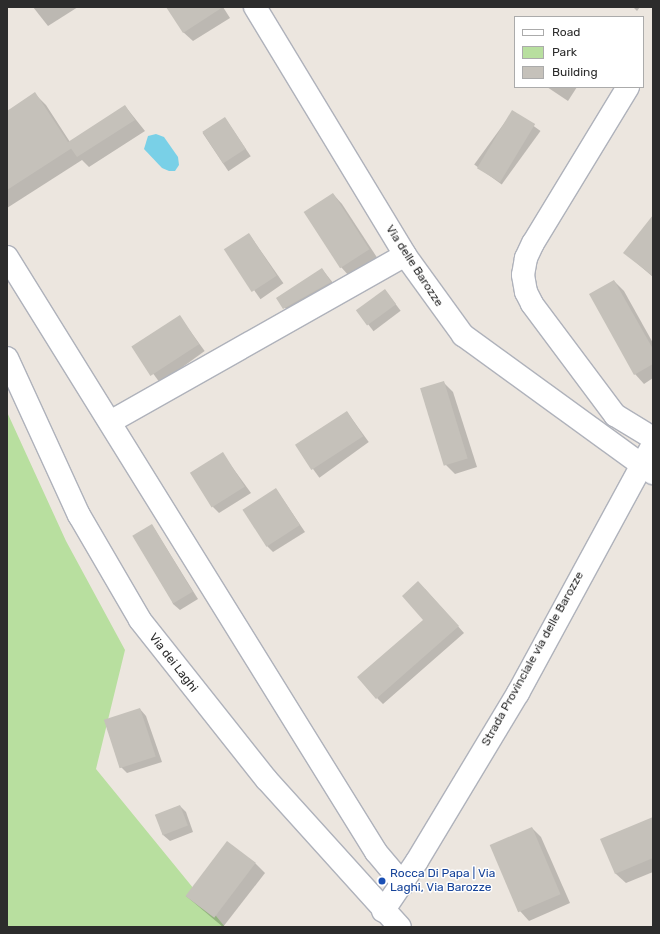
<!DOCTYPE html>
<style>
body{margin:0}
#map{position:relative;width:660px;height:934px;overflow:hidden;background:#ece6df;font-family:Rubik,sans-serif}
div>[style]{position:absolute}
.green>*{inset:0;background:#b8df9f}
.water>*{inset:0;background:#79d0e7}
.shadow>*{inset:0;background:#0003;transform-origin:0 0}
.building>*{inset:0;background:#c5c1ba;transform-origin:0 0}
.roads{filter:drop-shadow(1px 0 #afb2bb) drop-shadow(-1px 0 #afb2bb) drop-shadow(0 1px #afb2bb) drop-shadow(0 -1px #afb2bb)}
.minor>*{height:22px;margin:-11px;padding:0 11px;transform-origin:11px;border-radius:11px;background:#fff}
.secondary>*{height:22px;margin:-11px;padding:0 11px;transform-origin:11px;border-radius:11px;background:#fff}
.dots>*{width:11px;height:11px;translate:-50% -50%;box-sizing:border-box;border:2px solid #fff;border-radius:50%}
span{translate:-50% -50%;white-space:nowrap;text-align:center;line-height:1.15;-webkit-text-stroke:3px #fff;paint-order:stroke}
.street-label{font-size:12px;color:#2c2c2c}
.transit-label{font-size:12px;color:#164399}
.left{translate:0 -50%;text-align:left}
.frame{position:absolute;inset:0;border:8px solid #2c2c2c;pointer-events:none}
.legend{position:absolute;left:514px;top:16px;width:130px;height:72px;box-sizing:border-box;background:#fff;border:1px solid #ababab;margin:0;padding:5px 7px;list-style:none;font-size:12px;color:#2c2c2c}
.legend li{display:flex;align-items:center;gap:8px;height:20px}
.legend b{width:20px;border:1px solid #ababab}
</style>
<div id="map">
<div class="green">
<i style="clip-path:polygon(7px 412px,66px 541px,125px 650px,96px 769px,225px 927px,7px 927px)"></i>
</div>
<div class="water">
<i style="clip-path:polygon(156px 134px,164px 137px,178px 157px,179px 165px,175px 171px,169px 171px,162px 168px,144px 149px,148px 136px)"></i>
</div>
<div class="shadow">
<i style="clip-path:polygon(33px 7px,78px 7px,48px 26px)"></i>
<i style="clip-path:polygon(168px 7px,223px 7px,230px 18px,193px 41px,183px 32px)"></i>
<i style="clip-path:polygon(633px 7px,640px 7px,637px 11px)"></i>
<i style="clip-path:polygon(547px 87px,577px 87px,568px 101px)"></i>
<i style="clip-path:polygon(35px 94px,46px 105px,70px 142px,125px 106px,145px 131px,89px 167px,82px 160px,7px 208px,7px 112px)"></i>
<i style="left:513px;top:111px;width:34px;height:66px;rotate:36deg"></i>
<i style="left:225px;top:118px;width:46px;height:27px;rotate:56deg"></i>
<i style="clip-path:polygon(333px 194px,342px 204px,378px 259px,350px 277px,341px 267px)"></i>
<i style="clip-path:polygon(653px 217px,653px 277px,625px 253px)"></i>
<i style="left:249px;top:234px;width:60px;height:28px;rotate:55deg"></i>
<i style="clip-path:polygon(322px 269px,337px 288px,291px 315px,277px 298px)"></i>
<i style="clip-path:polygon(614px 281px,624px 291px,653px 343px,653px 378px,644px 384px,635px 374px)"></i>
<i style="left:385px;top:290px;width:26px;height:34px;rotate:53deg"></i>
<i style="left:180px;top:317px;width:42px;height:55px;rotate:54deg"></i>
<i style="clip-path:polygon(443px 382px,453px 392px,477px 467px,455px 474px,446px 465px)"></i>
<i style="left:347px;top:412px;width:37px;height:61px;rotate:54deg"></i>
<i style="clip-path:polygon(222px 453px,251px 493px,219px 513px,213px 507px)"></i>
<i style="clip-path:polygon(276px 489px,305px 532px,273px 552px,267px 546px)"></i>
<i style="clip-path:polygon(152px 525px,198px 599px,180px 610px,173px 604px)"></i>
<i style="clip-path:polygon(425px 589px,464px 633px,383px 704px,377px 698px,424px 620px)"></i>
<i style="clip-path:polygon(140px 709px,146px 716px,162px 762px,127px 773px,121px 767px,105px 721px)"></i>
<i style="clip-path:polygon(180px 806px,186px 812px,193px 832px,170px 841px,163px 835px,156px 815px)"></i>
<i style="clip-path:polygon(653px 818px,653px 872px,626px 883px,616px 874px,602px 840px)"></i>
<i style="clip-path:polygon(532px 828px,541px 837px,570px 903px,529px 921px,520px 911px)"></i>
<i style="clip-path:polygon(255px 863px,265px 873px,223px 927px,186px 896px)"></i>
</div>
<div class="building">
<i style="clip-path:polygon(166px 7px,223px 7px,183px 33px)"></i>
<i style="clip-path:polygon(35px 92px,68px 142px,125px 105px,135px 120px,77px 157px,70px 147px,72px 148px,7px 190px,7px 111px)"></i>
<i style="left:512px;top:110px;width:27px;height:68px;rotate:31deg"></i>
<i style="left:225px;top:117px;width:38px;height:27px;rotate:57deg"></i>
<i style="left:333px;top:193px;width:67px;height:35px;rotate:57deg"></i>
<i style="clip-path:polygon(653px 215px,653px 276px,623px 253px)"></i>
<i style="left:249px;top:233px;width:51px;height:30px;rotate:57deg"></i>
<i style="clip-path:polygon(322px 268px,331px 282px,283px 309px,276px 298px)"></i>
<i style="clip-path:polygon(614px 280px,653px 349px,653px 364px,634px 375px,589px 294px)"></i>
<i style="left:385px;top:289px;width:19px;height:36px;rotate:54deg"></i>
<i style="left:180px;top:315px;width:35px;height:58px;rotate:57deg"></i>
<i style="left:444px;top:381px;width:81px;height:25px;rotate:73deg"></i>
<i style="left:347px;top:411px;width:30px;height:62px;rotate:57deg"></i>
<i style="left:223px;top:452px;width:41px;height:39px;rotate:58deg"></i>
<i style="left:276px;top:488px;width:44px;height:40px;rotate:57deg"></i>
<i style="left:152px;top:524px;width:79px;height:23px;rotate:59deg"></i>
<i style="clip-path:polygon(418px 581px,459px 626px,376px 699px,357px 677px,423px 620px,402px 596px)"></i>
<i style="left:140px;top:708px;width:51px;height:38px;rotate:72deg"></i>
<i style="left:180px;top:805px;width:22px;height:27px;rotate:69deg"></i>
<i style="clip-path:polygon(653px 817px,653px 858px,615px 874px,600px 839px)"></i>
<i style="left:532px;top:827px;width:73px;height:46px;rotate:67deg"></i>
<i style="left:227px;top:841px;width:36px;height:69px;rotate:37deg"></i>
</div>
<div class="roads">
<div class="minor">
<i style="left:255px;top:7px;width:290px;rotate:58.8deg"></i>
<i style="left:405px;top:255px;width:99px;rotate:54.1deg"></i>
<i style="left:463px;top:335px;width:235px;rotate:36deg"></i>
<i style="left:628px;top:87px;width:183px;rotate:121.3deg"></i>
<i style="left:533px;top:243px;width:17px;rotate:115deg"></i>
<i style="left:526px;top:258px;width:17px;rotate:100deg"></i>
<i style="left:523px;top:275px;width:17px;rotate:80deg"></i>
<i style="left:526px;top:292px;width:13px;rotate:63deg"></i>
<i style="left:532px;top:304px;width:139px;rotate:53.2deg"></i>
<i style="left:615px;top:415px;width:44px;rotate:31.2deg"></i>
<i style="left:7px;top:257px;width:700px;rotate:58.19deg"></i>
<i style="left:376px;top:852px;width:42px;rotate:49.8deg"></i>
<i style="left:110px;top:422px;width:339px;rotate:-29.5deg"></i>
</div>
<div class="secondary">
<i style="left:7px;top:358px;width:173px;rotate:65.4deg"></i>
<i style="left:79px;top:515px;width:121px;rotate:59.8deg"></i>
<i style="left:140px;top:620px;width:204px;rotate:51.6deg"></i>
<i style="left:267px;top:780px;width:198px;rotate:47.9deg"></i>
<i style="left:383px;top:911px;width:60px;rotate:-55.8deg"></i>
<i style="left:417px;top:861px;width:196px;rotate:-59deg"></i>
<i style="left:518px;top:693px;width:283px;rotate:-61.5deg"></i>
</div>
</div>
<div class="dots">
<i style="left:382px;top:881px;background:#1a4fb4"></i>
</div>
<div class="street-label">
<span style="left:414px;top:266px;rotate:57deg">Via delle Barozze</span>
<span style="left:533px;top:659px;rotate:-61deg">Strada Provinciale via delle Barozze</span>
<span style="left:173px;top:663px;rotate:52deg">Via dei Laghi</span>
</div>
<div class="transit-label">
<span class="left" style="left:390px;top:881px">Rocca Di Papa | Via<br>Laghi, Via Barozze</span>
</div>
<div class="frame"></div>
<ul class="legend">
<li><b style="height:5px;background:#fff"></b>Road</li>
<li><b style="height:11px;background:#b8df9f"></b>Park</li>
<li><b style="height:11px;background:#c5c1ba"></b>Building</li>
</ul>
</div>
